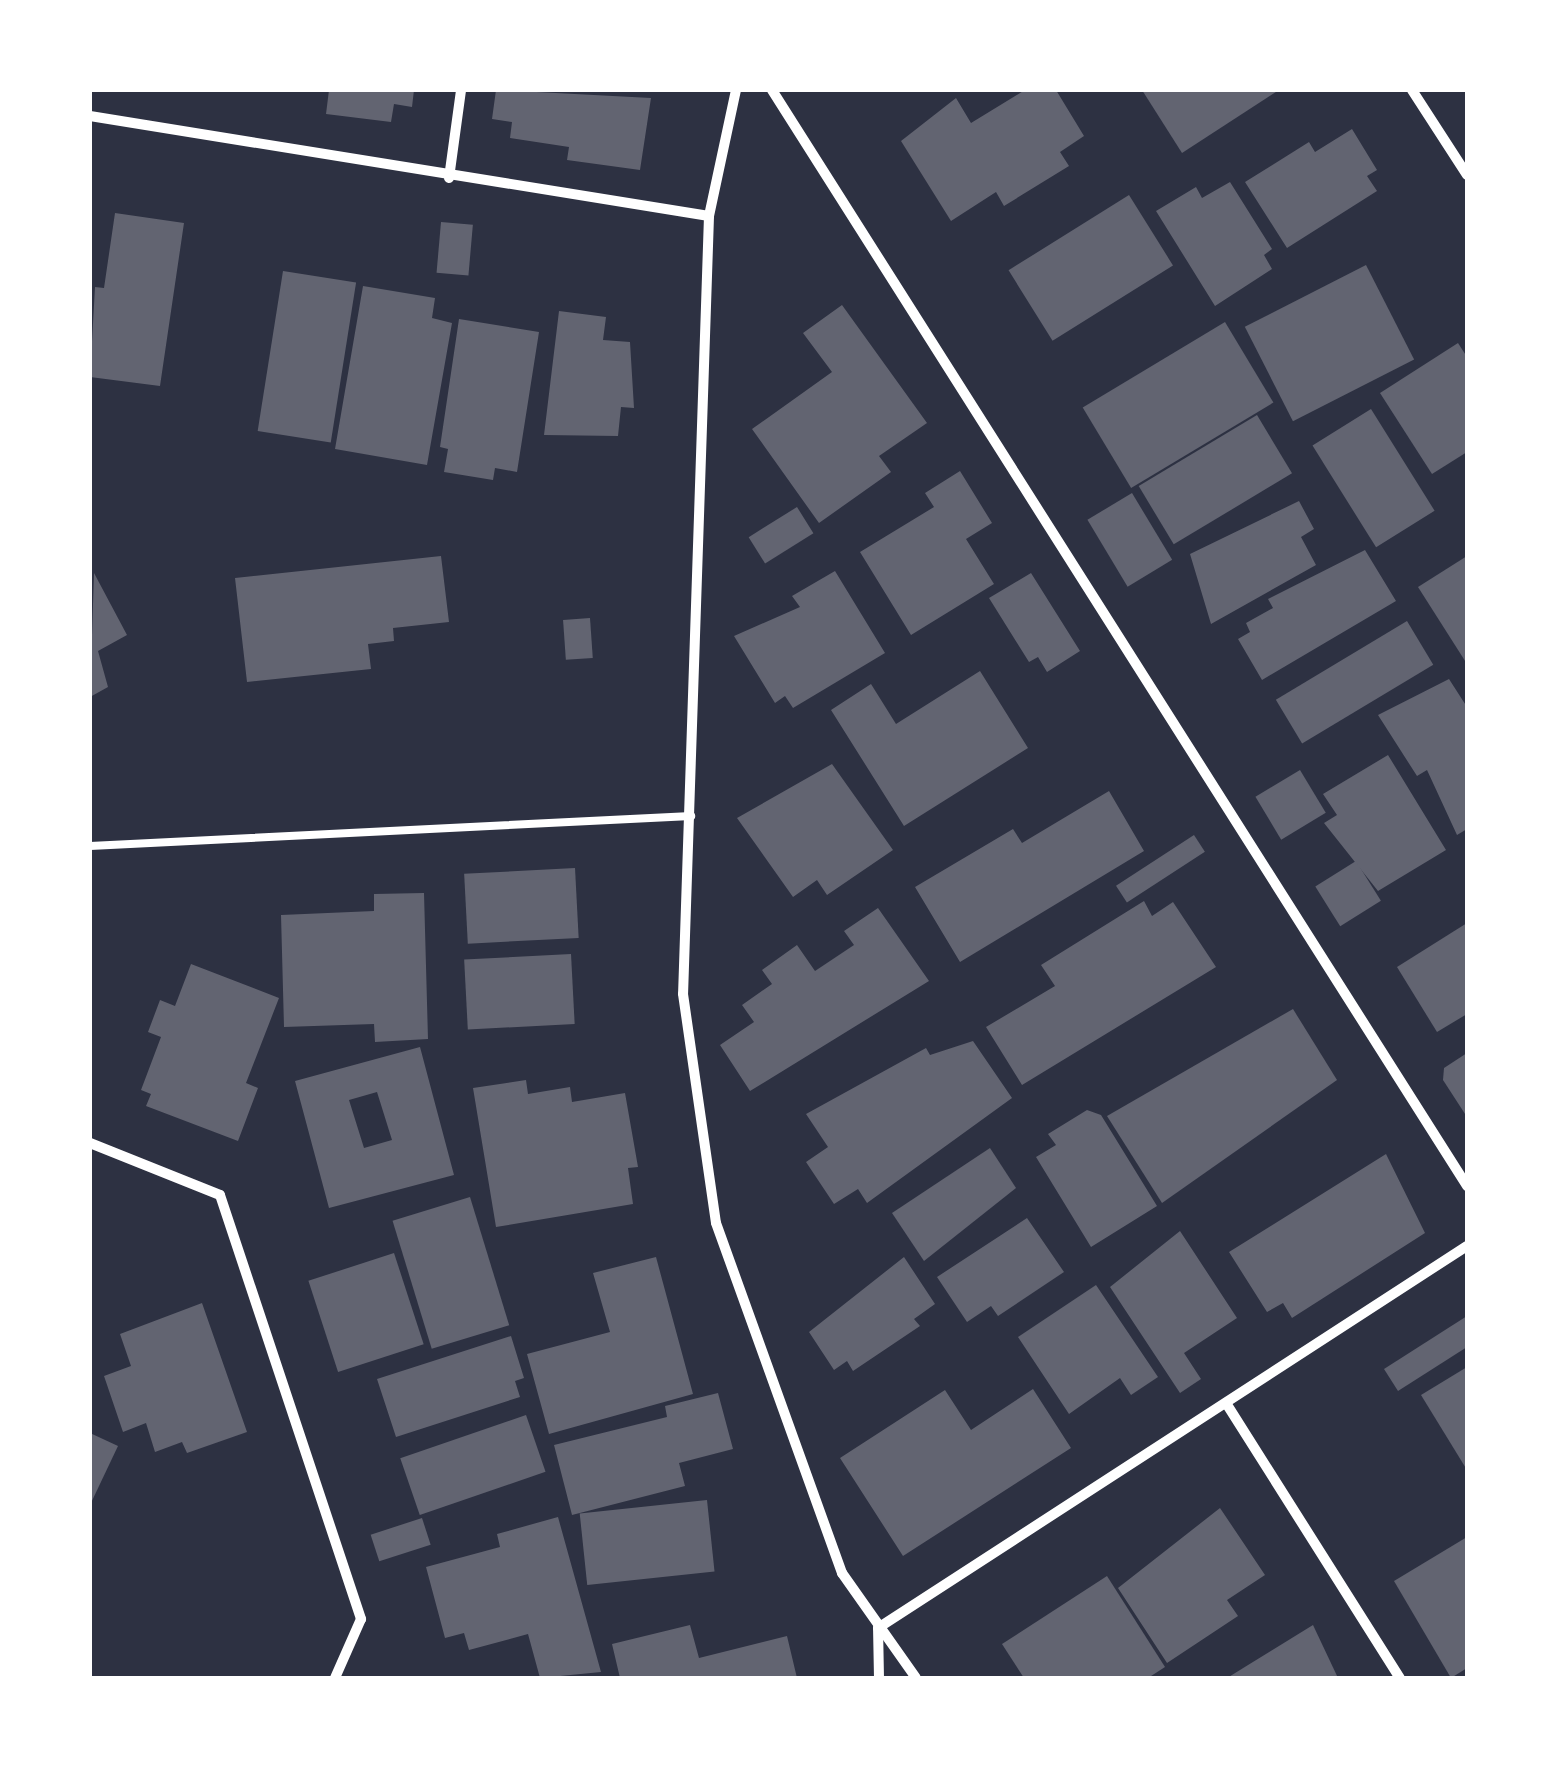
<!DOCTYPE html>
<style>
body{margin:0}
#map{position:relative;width:1557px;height:1768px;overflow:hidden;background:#2d3142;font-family:"Exo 2",sans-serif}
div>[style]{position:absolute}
.building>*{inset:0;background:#626471;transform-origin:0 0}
.service>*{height:8px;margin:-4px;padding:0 4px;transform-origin:4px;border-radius:4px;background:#fff}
.minor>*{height:10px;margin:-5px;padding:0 5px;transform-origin:5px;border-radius:5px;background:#fff}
span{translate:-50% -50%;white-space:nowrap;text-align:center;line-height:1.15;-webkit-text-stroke:8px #fff;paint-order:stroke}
.frame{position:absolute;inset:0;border:92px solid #fff;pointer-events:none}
</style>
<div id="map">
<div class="building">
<i style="clip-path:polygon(329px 90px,414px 90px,412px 107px,394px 104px,391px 122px,326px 114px)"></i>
<i style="clip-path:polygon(496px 90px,651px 98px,640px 170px,567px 160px,569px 147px,510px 138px,512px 122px,492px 119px)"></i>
<i style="clip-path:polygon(1025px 90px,1056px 90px,1084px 136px,1060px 152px,1069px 166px,1004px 206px,996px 192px,951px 221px,901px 141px,956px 98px,971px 123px)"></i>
<i style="clip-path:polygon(1142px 90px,1279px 90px,1182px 153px)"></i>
<i style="clip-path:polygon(1352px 129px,1377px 170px,1367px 176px,1377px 191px,1287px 248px,1245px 182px,1309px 142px,1315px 152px)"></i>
<i style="clip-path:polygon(1230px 182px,1272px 249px,1264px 255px,1272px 269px,1215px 306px,1156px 211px,1196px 187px,1202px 198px)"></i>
<i style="left:1129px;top:195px;width:83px;height:142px;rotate:58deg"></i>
<i style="clip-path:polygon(115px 213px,184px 223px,160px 386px,90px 377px,95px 287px,104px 288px)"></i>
<i style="left:441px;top:222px;width:32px;height:51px;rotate:5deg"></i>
<i style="left:1366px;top:265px;width:106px;height:136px;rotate:63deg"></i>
<i style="left:283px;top:271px;width:74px;height:162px;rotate:9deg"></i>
<i style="clip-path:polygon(363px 286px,435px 298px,432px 318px,452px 323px,427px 465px,335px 449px)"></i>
<i style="clip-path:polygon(842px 305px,927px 423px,879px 456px,891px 472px,819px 523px,752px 429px,832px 372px,803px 333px)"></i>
<i style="clip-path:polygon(559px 311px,606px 317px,603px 340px,630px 342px,634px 408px,621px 407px,618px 436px,544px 435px)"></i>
<i style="clip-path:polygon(459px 319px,539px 332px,517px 472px,495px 468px,493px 480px,444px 472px,448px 449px,440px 447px)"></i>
<i style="left:1225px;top:322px;width:94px;height:166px;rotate:59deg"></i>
<i style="clip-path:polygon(1458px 343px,1467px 357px,1467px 452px,1432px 474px,1380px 393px)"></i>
<i style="left:1371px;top:409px;width:120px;height:69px;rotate:58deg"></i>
<i style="left:1257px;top:415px;width:68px;height:138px;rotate:59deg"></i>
<i style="clip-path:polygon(960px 471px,992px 523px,966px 539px,994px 584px,911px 635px,860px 552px,934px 507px,925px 493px)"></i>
<i style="left:1132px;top:493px;width:78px;height:52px;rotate:59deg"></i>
<i style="clip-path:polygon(1299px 501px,1314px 529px,1301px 537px,1316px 565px,1211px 624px,1190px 554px)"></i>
<i style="left:797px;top:507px;width:31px;height:57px;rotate:58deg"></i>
<i style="clip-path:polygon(1365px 550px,1396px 601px,1262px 680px,1238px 639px,1250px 632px,1246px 623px,1273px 608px,1268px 599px)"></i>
<i style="clip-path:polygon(441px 556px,449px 622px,393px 628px,394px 641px,368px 644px,371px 669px,247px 682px,235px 578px)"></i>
<i style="clip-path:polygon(1467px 556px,1467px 664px,1418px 587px)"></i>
<i style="clip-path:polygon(835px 571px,885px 653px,793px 708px,785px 696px,775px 703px,734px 636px,800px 607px,792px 596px)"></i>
<i style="clip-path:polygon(94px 573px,127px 635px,98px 651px,108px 687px,90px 697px)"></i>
<i style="clip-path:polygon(1031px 573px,1080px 651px,1047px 672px,1038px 657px,1029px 662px,989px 598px)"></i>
<i style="left:590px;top:618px;width:40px;height:27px;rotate:86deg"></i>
<i style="left:1407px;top:621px;width:51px;height:153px;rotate:59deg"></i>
<i style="clip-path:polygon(980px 671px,1028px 748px,904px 826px,831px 710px,871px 684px,896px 724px)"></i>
<i style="clip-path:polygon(1449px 679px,1467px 707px,1467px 829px,1457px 835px,1427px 770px,1417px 776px,1378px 715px)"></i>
<i style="clip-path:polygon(1388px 755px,1446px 850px,1378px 891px,1324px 823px,1337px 815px,1323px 794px)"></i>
<i style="clip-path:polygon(832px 764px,893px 850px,827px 895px,817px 880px,793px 897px,737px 818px)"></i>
<i style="left:1300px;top:770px;width:50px;height:52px;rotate:59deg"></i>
<i style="clip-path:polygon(1109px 791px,1144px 851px,960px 962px,915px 887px,1013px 829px,1022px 843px)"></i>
<i style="left:1194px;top:835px;width:20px;height:93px;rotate:57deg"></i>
<i style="left:1356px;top:861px;width:47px;height:48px;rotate:58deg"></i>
<i style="left:575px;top:868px;width:70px;height:111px;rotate:87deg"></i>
<i style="clip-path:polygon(424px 893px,428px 1039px,375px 1042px,374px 1024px,284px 1027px,281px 915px,374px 911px,374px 894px)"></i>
<i style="clip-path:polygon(1144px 901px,1152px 916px,1173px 902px,1216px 967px,1022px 1085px,986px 1027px,1055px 986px,1041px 965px)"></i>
<i style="clip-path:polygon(878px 908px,929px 981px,750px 1091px,720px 1045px,754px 1022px,742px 1005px,772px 984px,762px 970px,797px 945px,815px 971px,854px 945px,844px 931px)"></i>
<i style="clip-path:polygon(1467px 923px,1467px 1014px,1437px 1032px,1397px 967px)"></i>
<i style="left:571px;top:954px;width:70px;height:107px;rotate:87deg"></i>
<i style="clip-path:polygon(191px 964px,279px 998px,246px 1083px,258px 1088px,238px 1141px,146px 1106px,151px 1094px,141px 1090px,161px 1037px,148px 1032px,160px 1000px,175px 1006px)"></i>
<i style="clip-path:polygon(1293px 1009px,1337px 1080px,1162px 1203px,1107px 1116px)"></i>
<i style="clip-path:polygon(973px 1041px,1012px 1098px,867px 1203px,858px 1189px,834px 1204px,806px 1162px,828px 1147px,806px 1114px,926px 1048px,930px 1055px)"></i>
<i style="clip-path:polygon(evenodd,420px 1047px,454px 1175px,329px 1208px,295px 1081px,420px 1047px,377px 1092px,392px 1140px,364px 1148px,349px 1100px,377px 1092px)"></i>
<i style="clip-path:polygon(1467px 1053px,1467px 1117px,1443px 1080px,1444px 1068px)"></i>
<i style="clip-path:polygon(526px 1080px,528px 1094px,570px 1087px,572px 1102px,625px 1093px,638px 1167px,628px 1168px,633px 1204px,496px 1227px,473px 1088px)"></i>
<i style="clip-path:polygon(1087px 1110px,1101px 1115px,1157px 1206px,1091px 1247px,1036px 1157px,1056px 1145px,1048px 1134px)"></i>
<i style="clip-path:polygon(990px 1148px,1016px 1188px,924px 1261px,892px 1213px)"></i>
<i style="clip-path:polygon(1386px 1154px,1425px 1233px,1292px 1318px,1283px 1303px,1267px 1312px,1229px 1252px)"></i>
<i style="left:470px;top:1197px;width:134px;height:81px;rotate:73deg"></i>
<i style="clip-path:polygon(1027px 1218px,1064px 1272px,998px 1316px,991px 1306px,967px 1322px,937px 1277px)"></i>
<i style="clip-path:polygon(1180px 1231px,1237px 1318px,1184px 1353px,1201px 1379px,1180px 1393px,1110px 1287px)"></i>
<i style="left:394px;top:1253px;width:96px;height:90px;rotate:72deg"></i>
<i style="clip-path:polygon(656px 1257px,693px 1394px,549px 1434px,527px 1354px,610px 1332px,593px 1273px)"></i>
<i style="clip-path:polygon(904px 1257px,935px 1304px,914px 1319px,920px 1326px,853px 1371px,847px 1361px,834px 1370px,809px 1332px)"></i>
<i style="clip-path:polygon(1096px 1285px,1158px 1377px,1131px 1395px,1120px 1378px,1069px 1414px,1018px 1337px)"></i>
<i style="clip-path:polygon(202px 1303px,247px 1432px,187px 1453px,182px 1442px,155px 1452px,146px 1423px,123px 1432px,104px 1376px,131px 1366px,120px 1334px)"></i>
<i style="clip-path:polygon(1467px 1316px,1467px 1347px,1398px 1391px,1384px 1369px)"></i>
<i style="clip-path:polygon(511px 1336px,524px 1378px,515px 1381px,520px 1397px,396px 1437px,377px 1379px)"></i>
<i style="clip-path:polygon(1467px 1367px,1467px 1470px,1421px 1395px)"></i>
<i style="clip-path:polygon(1033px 1389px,1071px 1448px,903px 1556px,840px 1458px,945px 1390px,971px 1430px)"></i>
<i style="clip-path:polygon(718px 1393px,733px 1449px,679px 1463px,685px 1486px,572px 1515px,554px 1445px,667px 1417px,665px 1406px)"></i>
<i style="left:526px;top:1415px;width:60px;height:133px;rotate:71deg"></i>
<i style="clip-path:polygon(90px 1433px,118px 1446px,90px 1505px)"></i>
<i style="left:707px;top:1500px;width:72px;height:128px;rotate:84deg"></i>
<i style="clip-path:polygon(1220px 1508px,1265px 1575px,1227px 1600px,1238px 1616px,1167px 1663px,1118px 1588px)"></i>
<i style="clip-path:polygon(558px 1517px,601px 1672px,540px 1678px,528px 1634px,469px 1650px,464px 1633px,445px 1638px,426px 1567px,500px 1547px,497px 1534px)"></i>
<i style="left:422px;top:1518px;width:28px;height:54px;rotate:72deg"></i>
<i style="clip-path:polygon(1467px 1537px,1467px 1668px,1451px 1678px,1394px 1581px)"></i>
<i style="clip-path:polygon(1107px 1576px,1165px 1667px,1148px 1678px,1024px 1678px,1002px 1644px)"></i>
<i style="clip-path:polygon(690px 1625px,699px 1658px,787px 1636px,797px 1678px,620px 1678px,612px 1644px)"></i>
<i style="clip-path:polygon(1313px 1625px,1338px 1678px,1227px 1678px)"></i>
</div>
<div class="service">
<i style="left:90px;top:846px;width:602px;rotate:-2.86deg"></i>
</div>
<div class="minor">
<i style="left:736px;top:90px;width:129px;rotate:102.1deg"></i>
<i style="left:709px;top:216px;width:778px;rotate:91.91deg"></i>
<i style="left:683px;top:994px;width:231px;rotate:81.8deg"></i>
<i style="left:716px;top:1223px;width:372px;rotate:70.2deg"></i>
<i style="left:842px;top:1573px;width:128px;rotate:54.8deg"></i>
<i style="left:772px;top:90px;width:1298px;rotate:57.62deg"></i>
<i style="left:1412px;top:90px;width:101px;rotate:57.1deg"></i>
<i style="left:90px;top:116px;width:627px;rotate:9.18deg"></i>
<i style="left:449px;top:178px;width:89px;rotate:-82.2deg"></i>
<i style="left:90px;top:1143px;width:140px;rotate:21.8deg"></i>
<i style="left:220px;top:1195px;width:447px;rotate:71.6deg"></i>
<i style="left:361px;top:1619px;width:64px;rotate:113.8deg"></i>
<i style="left:1226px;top:1403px;width:325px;rotate:57.7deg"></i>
<i style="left:879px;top:1678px;width:50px;rotate:-91.1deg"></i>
<i style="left:878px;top:1628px;width:702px;rotate:-32.97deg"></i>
</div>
<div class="frame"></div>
</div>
